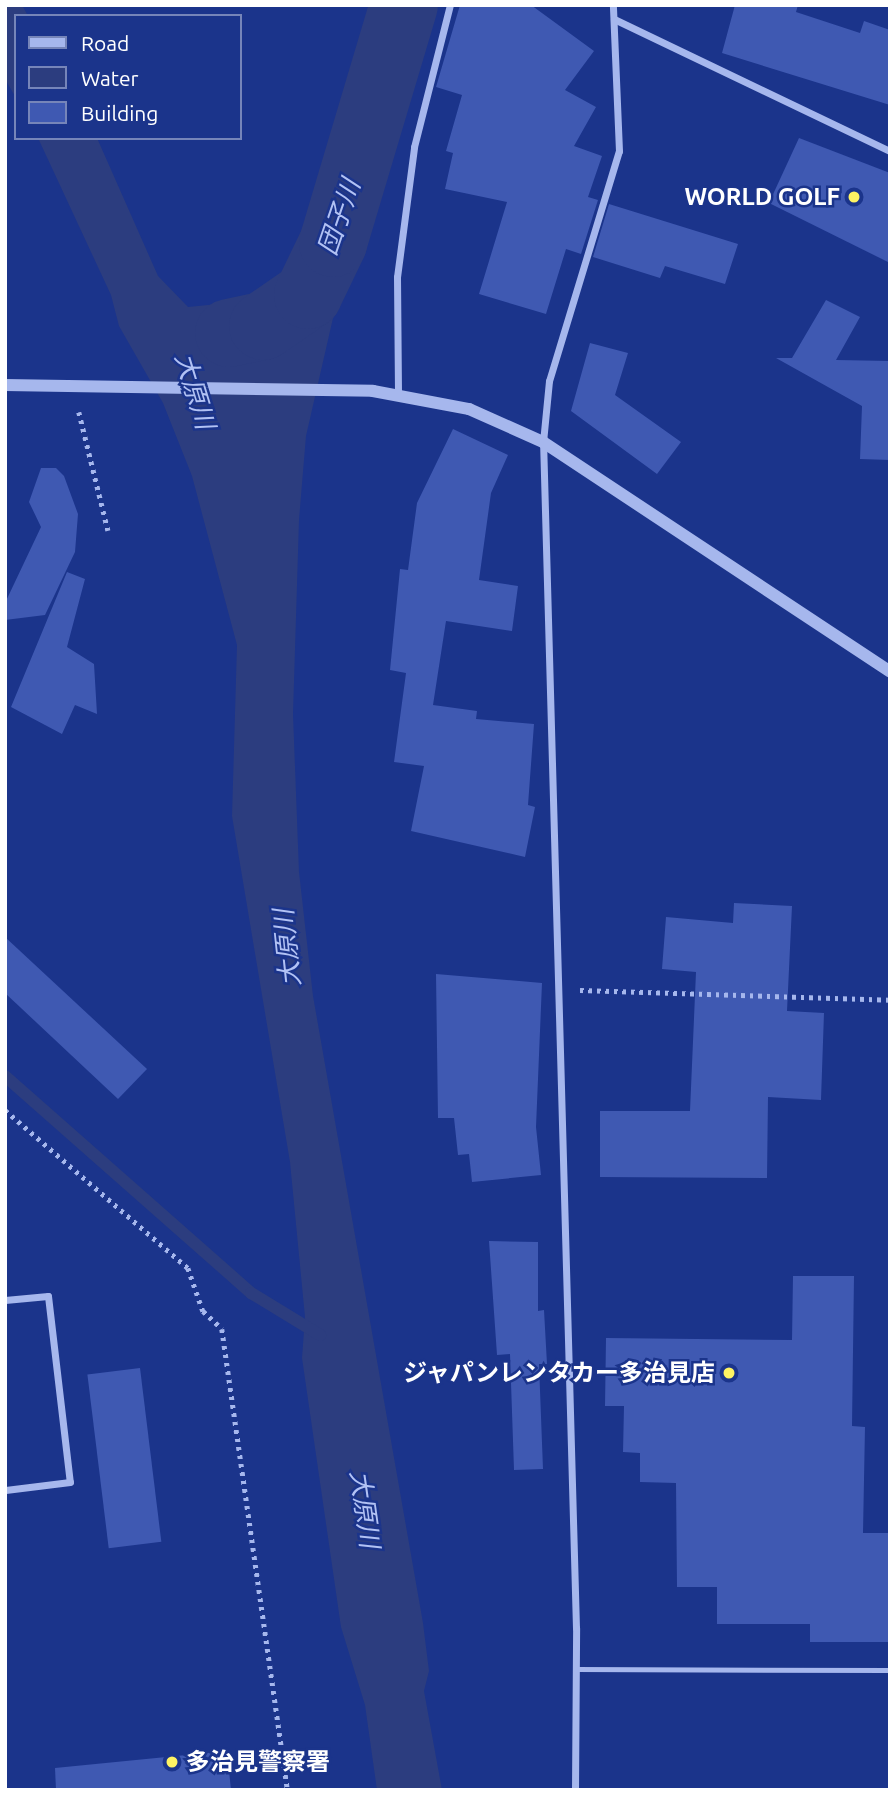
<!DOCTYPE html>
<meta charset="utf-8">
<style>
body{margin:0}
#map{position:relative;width:895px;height:1795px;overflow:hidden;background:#1b348b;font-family:Ubuntu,"Noto Sans JP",sans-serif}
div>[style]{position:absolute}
.water>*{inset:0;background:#2c3d7f}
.stream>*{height:12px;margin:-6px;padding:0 6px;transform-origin:6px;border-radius:6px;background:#2c3d7f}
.river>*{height:68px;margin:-34px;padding:0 34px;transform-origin:34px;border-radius:34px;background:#2c3d7f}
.building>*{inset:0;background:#3f59b2;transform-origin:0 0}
.path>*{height:4.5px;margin-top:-2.25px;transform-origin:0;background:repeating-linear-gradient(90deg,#a6b7ed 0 3.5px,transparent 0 8.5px)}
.service>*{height:5px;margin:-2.5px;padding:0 2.5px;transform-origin:2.5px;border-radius:2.5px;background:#a6b7ed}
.minor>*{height:7px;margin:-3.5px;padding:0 3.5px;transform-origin:3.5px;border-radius:3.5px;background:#a6b7ed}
.tertiary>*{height:12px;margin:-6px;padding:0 6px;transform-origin:6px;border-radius:6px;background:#a6b7ed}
.dots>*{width:19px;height:19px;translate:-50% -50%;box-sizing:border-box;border:4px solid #1b348b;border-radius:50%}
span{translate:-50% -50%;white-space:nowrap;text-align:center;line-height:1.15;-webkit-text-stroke:5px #1b348b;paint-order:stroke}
.poi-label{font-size:24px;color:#fff;font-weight:700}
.right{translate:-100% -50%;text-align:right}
.left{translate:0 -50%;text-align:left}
.water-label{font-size:26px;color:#b2c2f4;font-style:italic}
.frame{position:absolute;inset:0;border:7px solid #fff;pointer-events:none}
.legend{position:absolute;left:14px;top:14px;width:228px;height:126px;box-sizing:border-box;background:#1b348b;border:2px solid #7685b9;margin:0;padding:9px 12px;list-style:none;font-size:21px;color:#fff}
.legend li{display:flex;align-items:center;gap:14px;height:35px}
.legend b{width:35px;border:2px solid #7685b9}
</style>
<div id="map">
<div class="water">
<i style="clip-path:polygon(5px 5px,22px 5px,28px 16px,16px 16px,16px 98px,5px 79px)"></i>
<i style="clip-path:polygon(38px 138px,97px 138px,158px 276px,188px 307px,259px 300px,284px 281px,336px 305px,306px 436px,299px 520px,293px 714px,299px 872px,313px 996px,423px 1623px,429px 1671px,424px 1691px,442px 1790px,377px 1790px,365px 1705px,341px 1627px,302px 1358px,305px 1317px,290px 1162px,232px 816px,237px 645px,192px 476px,163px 403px,119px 326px,111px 295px)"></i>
</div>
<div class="stream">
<i style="left:5px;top:1076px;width:328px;rotate:41.4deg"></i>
<i style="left:251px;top:1293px;width:81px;rotate:31.3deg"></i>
</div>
<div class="river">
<i style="left:229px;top:333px;width:35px;rotate:-12deg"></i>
<i style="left:263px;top:326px;width:55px;rotate:-34.6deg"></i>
<i style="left:308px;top:295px;width:58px;rotate:-64.3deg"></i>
<i style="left:333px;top:243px;width:248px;rotate:-73.4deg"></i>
</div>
<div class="building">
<i style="clip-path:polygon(460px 5px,531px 5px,594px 51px,565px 90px,596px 107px,574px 146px,602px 156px,588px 197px,598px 200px,581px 254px,566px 249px,546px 314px,479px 294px,507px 202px,445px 189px,453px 153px,446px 151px,462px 95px,436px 87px)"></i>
<i style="clip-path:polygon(735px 5px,798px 5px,796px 12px,860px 33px,864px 21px,890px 30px,890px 105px,722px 53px)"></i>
<i style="clip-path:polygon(799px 138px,890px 173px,890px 263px,769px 203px)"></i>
<i style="clip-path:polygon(609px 204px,738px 244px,725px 284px,665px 266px,660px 278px,593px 257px)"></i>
<i style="clip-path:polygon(826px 300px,860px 317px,836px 360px,890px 361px,890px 460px,860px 459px,862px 406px,776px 358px,792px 358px)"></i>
<i style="clip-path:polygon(590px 343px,628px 353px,615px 395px,681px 442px,657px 474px,571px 411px)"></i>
<i style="clip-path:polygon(453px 429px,508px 455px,491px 493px,479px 580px,518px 586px,512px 631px,446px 621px,433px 705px,477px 711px,476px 719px,534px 724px,528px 805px,535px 807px,525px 857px,411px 831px,424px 766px,394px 762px,406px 673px,390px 670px,400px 569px,408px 570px,417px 503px)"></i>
<i style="clip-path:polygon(41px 468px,56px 468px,64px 476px,78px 514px,75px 552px,45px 615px,5px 620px,5px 603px,41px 527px,29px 502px)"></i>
<i style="clip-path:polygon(67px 572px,85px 579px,67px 647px,94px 664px,97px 714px,75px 705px,62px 734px,11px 707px)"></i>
<i style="clip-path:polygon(734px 903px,792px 906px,787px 1011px,824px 1013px,821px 1100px,768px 1097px,767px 1178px,600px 1177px,600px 1111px,690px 1111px,696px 972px,662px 969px,666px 917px,733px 923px)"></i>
<i style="clip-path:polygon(5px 937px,147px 1069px,118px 1099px,5px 993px)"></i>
<i style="clip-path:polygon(436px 974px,542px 983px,536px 1127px,541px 1175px,472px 1182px,469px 1154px,458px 1155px,454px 1118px,438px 1118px)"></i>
<i style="clip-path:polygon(489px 1241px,538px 1242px,538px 1311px,544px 1310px,547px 1364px,539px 1364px,543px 1469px,514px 1470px,510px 1354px,497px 1355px)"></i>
<i style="clip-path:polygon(793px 1276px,854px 1276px,852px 1426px,865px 1427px,863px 1533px,890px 1533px,890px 1642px,810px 1642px,810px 1624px,717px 1624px,717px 1587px,677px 1587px,676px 1483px,640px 1482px,640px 1453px,623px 1452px,624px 1406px,605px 1406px,606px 1338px,792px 1340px)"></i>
<i style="left:140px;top:1368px;width:175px;height:53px;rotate:83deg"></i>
<i style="clip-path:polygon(227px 1751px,231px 1790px,56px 1790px,55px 1768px)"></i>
</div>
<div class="path">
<i style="left:79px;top:412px;width:122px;rotate:76.2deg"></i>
<i style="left:580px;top:990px;width:310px;rotate:1.8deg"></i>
<i style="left:5px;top:1110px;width:242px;rotate:40.8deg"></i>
<i style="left:188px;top:1268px;width:46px;rotate:70.8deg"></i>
<i style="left:203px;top:1311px;width:26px;rotate:43deg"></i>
<i style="left:222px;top:1329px;width:466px;rotate:81.9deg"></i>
</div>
<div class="service">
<i style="left:576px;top:1669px;width:314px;rotate:0.2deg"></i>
</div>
<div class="minor">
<i style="left:614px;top:19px;width:306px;rotate:25.6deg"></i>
<i style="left:398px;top:392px;width:115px;rotate:-90.5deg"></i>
<i style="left:397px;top:277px;width:131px;rotate:-82.5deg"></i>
<i style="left:414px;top:147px;width:146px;rotate:-75.8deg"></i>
<i style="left:5px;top:1300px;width:43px;rotate:-5.3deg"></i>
<i style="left:48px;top:1296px;width:187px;rotate:83.3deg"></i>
<i style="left:70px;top:1482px;width:65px;rotate:173deg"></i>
<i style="left:575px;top:1790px;width:162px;rotate:-89.6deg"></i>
<i style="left:576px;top:1628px;width:1186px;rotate:-91.59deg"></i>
<i style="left:543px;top:442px;width:61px;rotate:-84.4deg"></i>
<i style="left:549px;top:381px;width:240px;rotate:-73.1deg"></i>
<i style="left:619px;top:151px;width:146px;rotate:-92.4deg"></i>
</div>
<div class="tertiary">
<i style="left:5px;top:385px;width:368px;rotate:0.9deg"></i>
<i style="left:373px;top:391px;width:98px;rotate:10.6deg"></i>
<i style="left:469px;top:409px;width:81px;rotate:24deg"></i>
<i style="left:543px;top:442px;width:416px;rotate:33.5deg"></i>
</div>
<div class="dots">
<i style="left:854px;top:197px;background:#fef363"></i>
<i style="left:729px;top:1373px;background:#fef363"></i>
<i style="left:172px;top:1762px;background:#fef363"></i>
</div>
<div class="poi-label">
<span class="right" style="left:840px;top:197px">WORLD GOLF</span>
<span class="right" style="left:715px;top:1373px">ジャパンレンタカー多治見店</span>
<span class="left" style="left:186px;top:1762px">多治見警察署</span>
</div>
<div class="water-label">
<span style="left:339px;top:217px;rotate:-71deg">団子川</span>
<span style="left:195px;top:391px;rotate:73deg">大原川</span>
<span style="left:287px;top:948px;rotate:-96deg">大原川</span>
<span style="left:365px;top:1509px;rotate:82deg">大原川</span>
</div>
<div class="frame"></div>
<ul class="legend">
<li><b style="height:9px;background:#a6b7ed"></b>Road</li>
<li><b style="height:19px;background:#2c3d7f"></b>Water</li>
<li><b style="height:19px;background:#3f59b2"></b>Building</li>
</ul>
</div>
